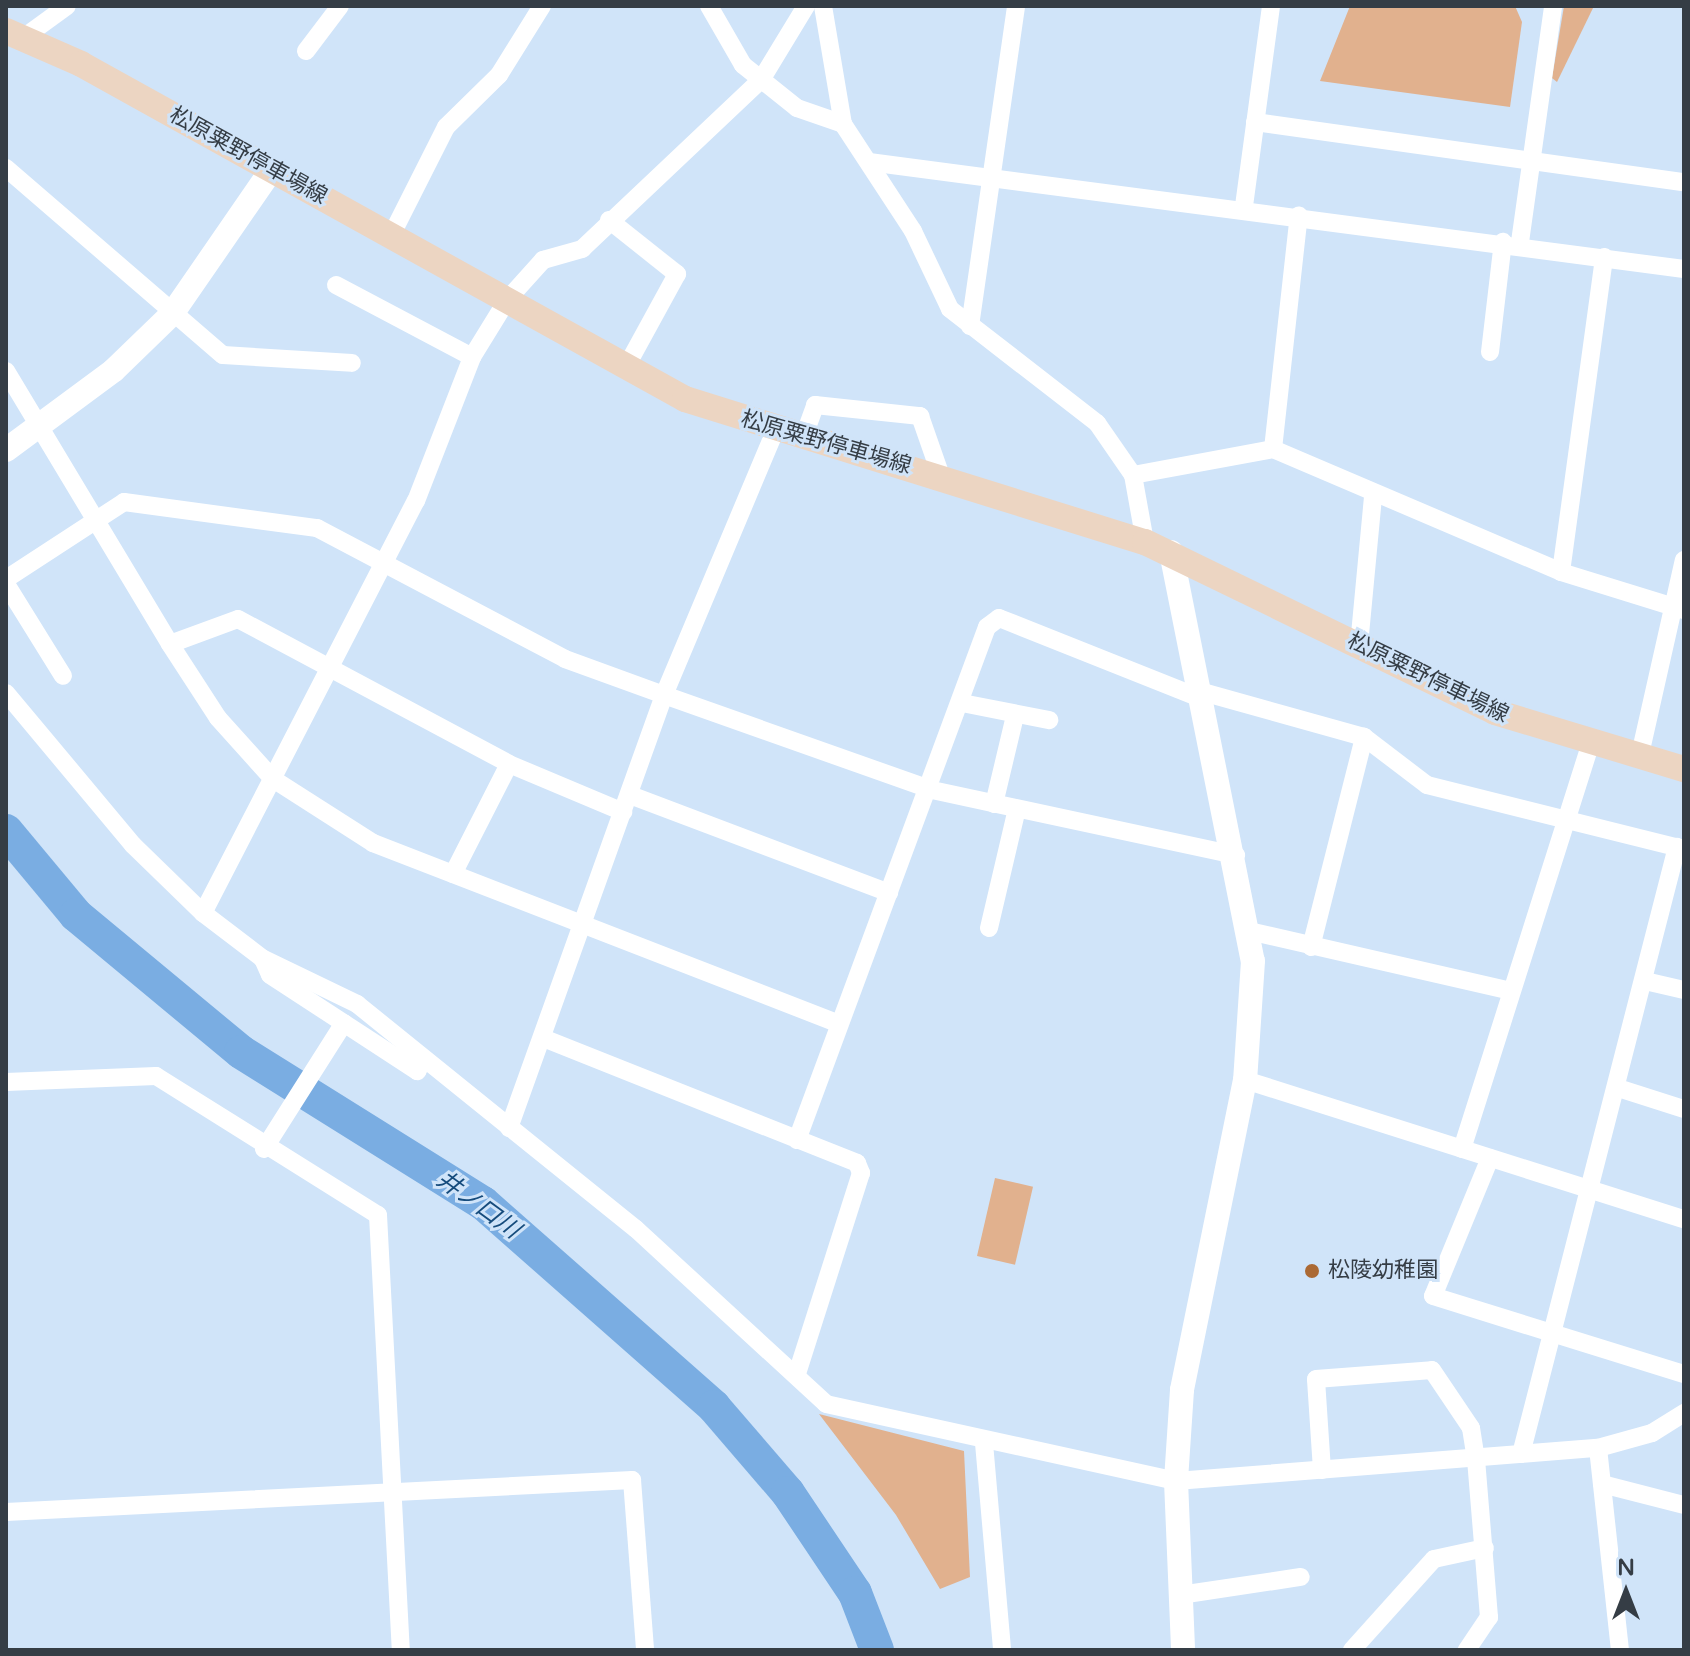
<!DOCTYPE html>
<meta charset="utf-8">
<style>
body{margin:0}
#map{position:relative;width:1690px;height:1656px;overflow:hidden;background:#d0e4f9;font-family:"Varela Round","Noto Sans JP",sans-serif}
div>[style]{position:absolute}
.green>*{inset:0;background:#e1b18e;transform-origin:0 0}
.river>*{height:34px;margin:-17px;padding:0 17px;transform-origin:17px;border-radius:17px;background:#7aade2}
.minor>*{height:18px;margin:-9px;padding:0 9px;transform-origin:9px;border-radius:9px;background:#fff}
.tertiary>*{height:24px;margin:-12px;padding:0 12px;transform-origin:12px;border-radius:12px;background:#fff}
.secondary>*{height:26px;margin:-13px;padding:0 13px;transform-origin:13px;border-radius:13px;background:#ecd5c2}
.dots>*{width:22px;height:22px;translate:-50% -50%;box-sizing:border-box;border:4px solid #d0e4f9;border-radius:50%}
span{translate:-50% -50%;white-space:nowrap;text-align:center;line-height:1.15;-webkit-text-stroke:6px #d0e4f9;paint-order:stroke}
.street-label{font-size:22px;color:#353d45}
.poi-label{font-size:22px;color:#353d45}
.left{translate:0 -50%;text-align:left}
.water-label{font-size:24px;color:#164c7d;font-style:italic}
.frame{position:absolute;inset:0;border:8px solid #353d45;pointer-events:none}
.north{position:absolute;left:1586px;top:1552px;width:80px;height:80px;-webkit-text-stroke:6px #d0e4f9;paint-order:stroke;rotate:0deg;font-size:22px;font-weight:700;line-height:32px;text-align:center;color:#353d45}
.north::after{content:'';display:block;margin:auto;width:28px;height:36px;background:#353d45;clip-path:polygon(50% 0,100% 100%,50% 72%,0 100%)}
</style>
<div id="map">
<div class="green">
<i style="clip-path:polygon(1350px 6px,1515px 6px,1522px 22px,1510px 107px,1320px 81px)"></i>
<i style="clip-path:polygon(1564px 6px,1594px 6px,1557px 82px,1552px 78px)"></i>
<i style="left:995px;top:1178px;width:39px;height:80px;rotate:13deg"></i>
<i style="clip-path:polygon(819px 1414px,964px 1451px,970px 1577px,940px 1589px,896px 1515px)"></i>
</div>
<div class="river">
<i style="left:6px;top:831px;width:109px;rotate:50.2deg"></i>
<i style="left:76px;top:915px;width:214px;rotate:39.7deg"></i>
<i style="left:241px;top:1052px;width:285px;rotate:32deg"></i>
<i style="left:483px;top:1203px;width:308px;rotate:41.4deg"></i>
<i style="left:714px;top:1407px;width:113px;rotate:49.3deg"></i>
<i style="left:788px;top:1493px;width:120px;rotate:56.2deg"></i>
<i style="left:855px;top:1593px;width:61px;rotate:68.9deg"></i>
</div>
<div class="minor">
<i style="left:709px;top:6px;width:68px;rotate:60deg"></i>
<i style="left:743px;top:65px;width:69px;rotate:38.5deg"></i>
<i style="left:797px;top:108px;width:49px;rotate:19.2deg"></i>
<i style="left:823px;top:6px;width:120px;rotate:80.4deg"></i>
<i style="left:843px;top:124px;width:128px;rotate:56.8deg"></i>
<i style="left:913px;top:231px;width:86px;rotate:64.6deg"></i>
<i style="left:950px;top:309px;width:186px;rotate:37.8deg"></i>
<i style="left:1097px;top:423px;width:63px;rotate:55.3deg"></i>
<i style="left:1133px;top:475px;width:68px;rotate:79.8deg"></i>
<i style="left:23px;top:38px;width:54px;rotate:-36deg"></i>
<i style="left:306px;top:51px;width:56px;rotate:-52.9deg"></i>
<i style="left:1255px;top:122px;width:433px;rotate:8deg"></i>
<i style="left:869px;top:162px;width:822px;rotate:7.48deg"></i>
<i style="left:6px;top:168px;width:286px;rotate:40.8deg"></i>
<i style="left:223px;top:355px;width:129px;rotate:3.5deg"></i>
<i style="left:1244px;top:206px;width:202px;rotate:-82.3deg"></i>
<i style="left:609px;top:220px;width:87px;rotate:38.5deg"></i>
<i style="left:677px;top:274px;width:106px;rotate:118.7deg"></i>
<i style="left:392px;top:234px;width:120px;rotate:-63.2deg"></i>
<i style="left:446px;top:127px;width:74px;rotate:-44.5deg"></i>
<i style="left:499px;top:75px;width:81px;rotate:-58.1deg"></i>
<i style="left:1520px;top:242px;width:238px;rotate:-82deg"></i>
<i style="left:336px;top:285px;width:154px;rotate:27.9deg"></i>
<i style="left:970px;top:326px;width:323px;rotate:-81.8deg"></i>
<i style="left:1490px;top:352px;width:111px;rotate:-83.3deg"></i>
<i style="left:6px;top:371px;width:318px;rotate:59deg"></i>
<i style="left:170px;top:644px;width:88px;rotate:57deg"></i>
<i style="left:218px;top:718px;width:82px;rotate:48deg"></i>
<i style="left:273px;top:779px;width:119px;rotate:32.6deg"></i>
<i style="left:373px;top:843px;width:500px;rotate:21.2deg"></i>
<i style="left:804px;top:436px;width:33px;rotate:-70deg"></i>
<i style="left:815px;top:405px;width:106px;rotate:6deg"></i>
<i style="left:920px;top:416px;width:64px;rotate:70.7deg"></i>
<i style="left:1273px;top:449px;width:235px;rotate:-83.7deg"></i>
<i style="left:1133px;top:475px;width:142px;rotate:-10.5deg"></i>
<i style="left:1273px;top:449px;width:313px;rotate:23.1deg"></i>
<i style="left:1561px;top:572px;width:129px;rotate:17.2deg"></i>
<i style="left:1561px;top:572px;width:318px;rotate:-82.2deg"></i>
<i style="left:6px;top:579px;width:141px;rotate:-33.1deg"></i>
<i style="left:124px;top:502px;width:195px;rotate:7.7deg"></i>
<i style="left:317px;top:528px;width:280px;rotate:27.8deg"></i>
<i style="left:565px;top:659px;width:105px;rotate:20deg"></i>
<i style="left:664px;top:695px;width:284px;rotate:19.5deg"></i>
<i style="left:932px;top:790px;width:311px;rotate:12.1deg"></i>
<i style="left:6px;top:584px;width:108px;rotate:58.2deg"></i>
<i style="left:170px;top:644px;width:72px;rotate:-20.2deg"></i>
<i style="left:238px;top:619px;width:307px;rotate:28.1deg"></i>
<i style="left:509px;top:764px;width:124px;rotate:22.8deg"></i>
<i style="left:1359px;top:645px;width:149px;rotate:-84.6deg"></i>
<i style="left:1199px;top:691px;width:171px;rotate:15.6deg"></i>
<i style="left:1364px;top:737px;width:79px;rotate:37.3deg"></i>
<i style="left:1427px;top:785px;width:265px;rotate:14deg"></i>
<i style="left:6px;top:693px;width:198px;rotate:50.1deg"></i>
<i style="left:133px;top:845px;width:98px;rotate:44.2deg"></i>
<i style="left:203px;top:913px;width:74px;rotate:37.3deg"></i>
<i style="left:262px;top:958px;width:106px;rotate:25.8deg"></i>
<i style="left:357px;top:1004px;width:358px;rotate:38.9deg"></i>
<i style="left:636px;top:1229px;width:258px;rotate:42.6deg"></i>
<i style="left:826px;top:1404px;width:358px;rotate:12.4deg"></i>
<i style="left:1176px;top:1481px;width:423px;rotate:-4.5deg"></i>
<i style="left:1598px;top:1448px;width:56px;rotate:-15.5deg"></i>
<i style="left:1652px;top:1433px;width:38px;rotate:-32deg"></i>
<i style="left:962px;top:703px;width:89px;rotate:11.1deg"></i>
<i style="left:1639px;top:759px;width:204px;rotate:-77.3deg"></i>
<i style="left:630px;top:795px;width:277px;rotate:20.7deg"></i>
<i style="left:994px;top:804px;width:90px;rotate:-76.6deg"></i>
<i style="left:453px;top:874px;width:123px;rotate:-63deg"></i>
<i style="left:203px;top:913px;width:464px;rotate:-62.7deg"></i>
<i style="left:416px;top:501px;width:155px;rotate:-68.7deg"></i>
<i style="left:472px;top:357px;width:67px;rotate:-58.4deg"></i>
<i style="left:507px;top:300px;width:54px;rotate:-48deg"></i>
<i style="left:543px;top:260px;width:41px;rotate:-15.8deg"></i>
<i style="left:582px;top:249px;width:246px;rotate:-43.4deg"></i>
<i style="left:761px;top:80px;width:87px;rotate:-58.7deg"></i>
<i style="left:989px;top:928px;width:122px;rotate:-76.8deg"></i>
<i style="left:1249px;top:931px;width:269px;rotate:12.9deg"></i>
<i style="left:1311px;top:947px;width:217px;rotate:-75.8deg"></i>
<i style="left:263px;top:959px;width:17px;rotate:66deg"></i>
<i style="left:270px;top:975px;width:176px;rotate:33.1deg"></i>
<i style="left:417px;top:1071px;width:12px;rotate:-59deg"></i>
<i style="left:1645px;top:981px;width:40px;rotate:13deg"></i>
<i style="left:543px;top:1038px;width:338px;rotate:21.7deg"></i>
<i style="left:857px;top:1163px;width:11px;rotate:68deg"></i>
<i style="left:861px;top:1173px;width:208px;rotate:107.7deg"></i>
<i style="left:1245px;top:1080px;width:460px;rotate:17.6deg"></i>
<i style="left:6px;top:1082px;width:150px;rotate:-2.3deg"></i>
<i style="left:156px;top:1076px;width:262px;rotate:32.1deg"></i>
<i style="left:378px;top:1215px;width:436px;rotate:87deg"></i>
<i style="left:1618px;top:1088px;width:69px;rotate:17.7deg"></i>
<i style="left:509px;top:1128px;width:460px;rotate:-70.3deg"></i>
<i style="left:664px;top:695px;width:290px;rotate:-67.2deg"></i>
<i style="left:797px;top:1140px;width:547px;rotate:-69.68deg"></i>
<i style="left:987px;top:627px;width:15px;rotate:-37deg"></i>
<i style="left:999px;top:618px;width:216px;rotate:21.7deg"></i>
<i style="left:264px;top:1149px;width:149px;rotate:-57.6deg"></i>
<i style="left:1462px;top:1149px;width:424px;rotate:-72.4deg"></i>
<i style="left:1490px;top:1158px;width:149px;rotate:112.4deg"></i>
<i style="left:1433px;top:1296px;width:263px;rotate:17.3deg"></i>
<i style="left:984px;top:1443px;width:208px;rotate:85deg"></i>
<i style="left:1598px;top:1448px;width:203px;rotate:83.8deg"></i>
<i style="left:1521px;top:1454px;width:627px;rotate:-75.59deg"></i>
<i style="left:1322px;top:1470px;width:91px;rotate:-93.8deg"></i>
<i style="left:1316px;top:1379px;width:116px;rotate:-4.4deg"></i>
<i style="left:1432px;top:1370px;width:70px;rotate:56.1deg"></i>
<i style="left:1471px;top:1428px;width:31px;rotate:81deg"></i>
<i style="left:1476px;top:1459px;width:159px;rotate:85.3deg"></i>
<i style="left:1489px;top:1617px;width:40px;rotate:124deg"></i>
<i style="left:1602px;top:1484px;width:85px;rotate:14.4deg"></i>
<i style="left:6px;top:1512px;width:627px;rotate:-2.93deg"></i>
<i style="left:632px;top:1480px;width:170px;rotate:85.6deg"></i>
<i style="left:1180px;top:1595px;width:122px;rotate:-8.5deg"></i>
<i style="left:1352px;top:1650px;width:122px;rotate:-48deg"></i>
<i style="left:1434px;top:1559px;width:52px;rotate:-12.2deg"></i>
</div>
<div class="tertiary">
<i style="left:6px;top:450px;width:134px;rotate:-36.5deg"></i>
<i style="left:114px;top:370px;width:81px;rotate:-44deg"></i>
<i style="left:172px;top:314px;width:176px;rotate:-55.4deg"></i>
<i style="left:1171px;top:552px;width:417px;rotate:78.7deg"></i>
<i style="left:1253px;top:961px;width:119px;rotate:93.8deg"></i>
<i style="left:1245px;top:1080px;width:316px;rotate:101.5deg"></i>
<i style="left:1182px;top:1390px;width:91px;rotate:93.8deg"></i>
<i style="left:1176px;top:1481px;width:169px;rotate:87.6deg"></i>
</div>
<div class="secondary">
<i style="left:6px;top:31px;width:82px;rotate:23.7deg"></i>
<i style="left:81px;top:64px;width:691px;rotate:29.01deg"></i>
<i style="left:685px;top:399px;width:482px;rotate:17.3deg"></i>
<i style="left:1145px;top:542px;width:389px;rotate:25.9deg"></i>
<i style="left:1495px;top:712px;width:197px;rotate:16.8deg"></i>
</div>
<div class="dots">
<i style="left:1312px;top:1271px;background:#ab6934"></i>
</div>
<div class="street-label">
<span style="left:248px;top:156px;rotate:29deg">松原粟野停車場線</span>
<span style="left:826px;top:443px;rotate:16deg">松原粟野停車場線</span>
<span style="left:1428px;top:678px;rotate:26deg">松原粟野停車場線</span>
</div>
<div class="poi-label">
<span class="left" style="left:1328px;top:1271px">松陵幼稚園</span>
</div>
<div class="water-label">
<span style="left:478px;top:1205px;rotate:36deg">井ノ口川</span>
</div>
<div class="frame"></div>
<div class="north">N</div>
</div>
